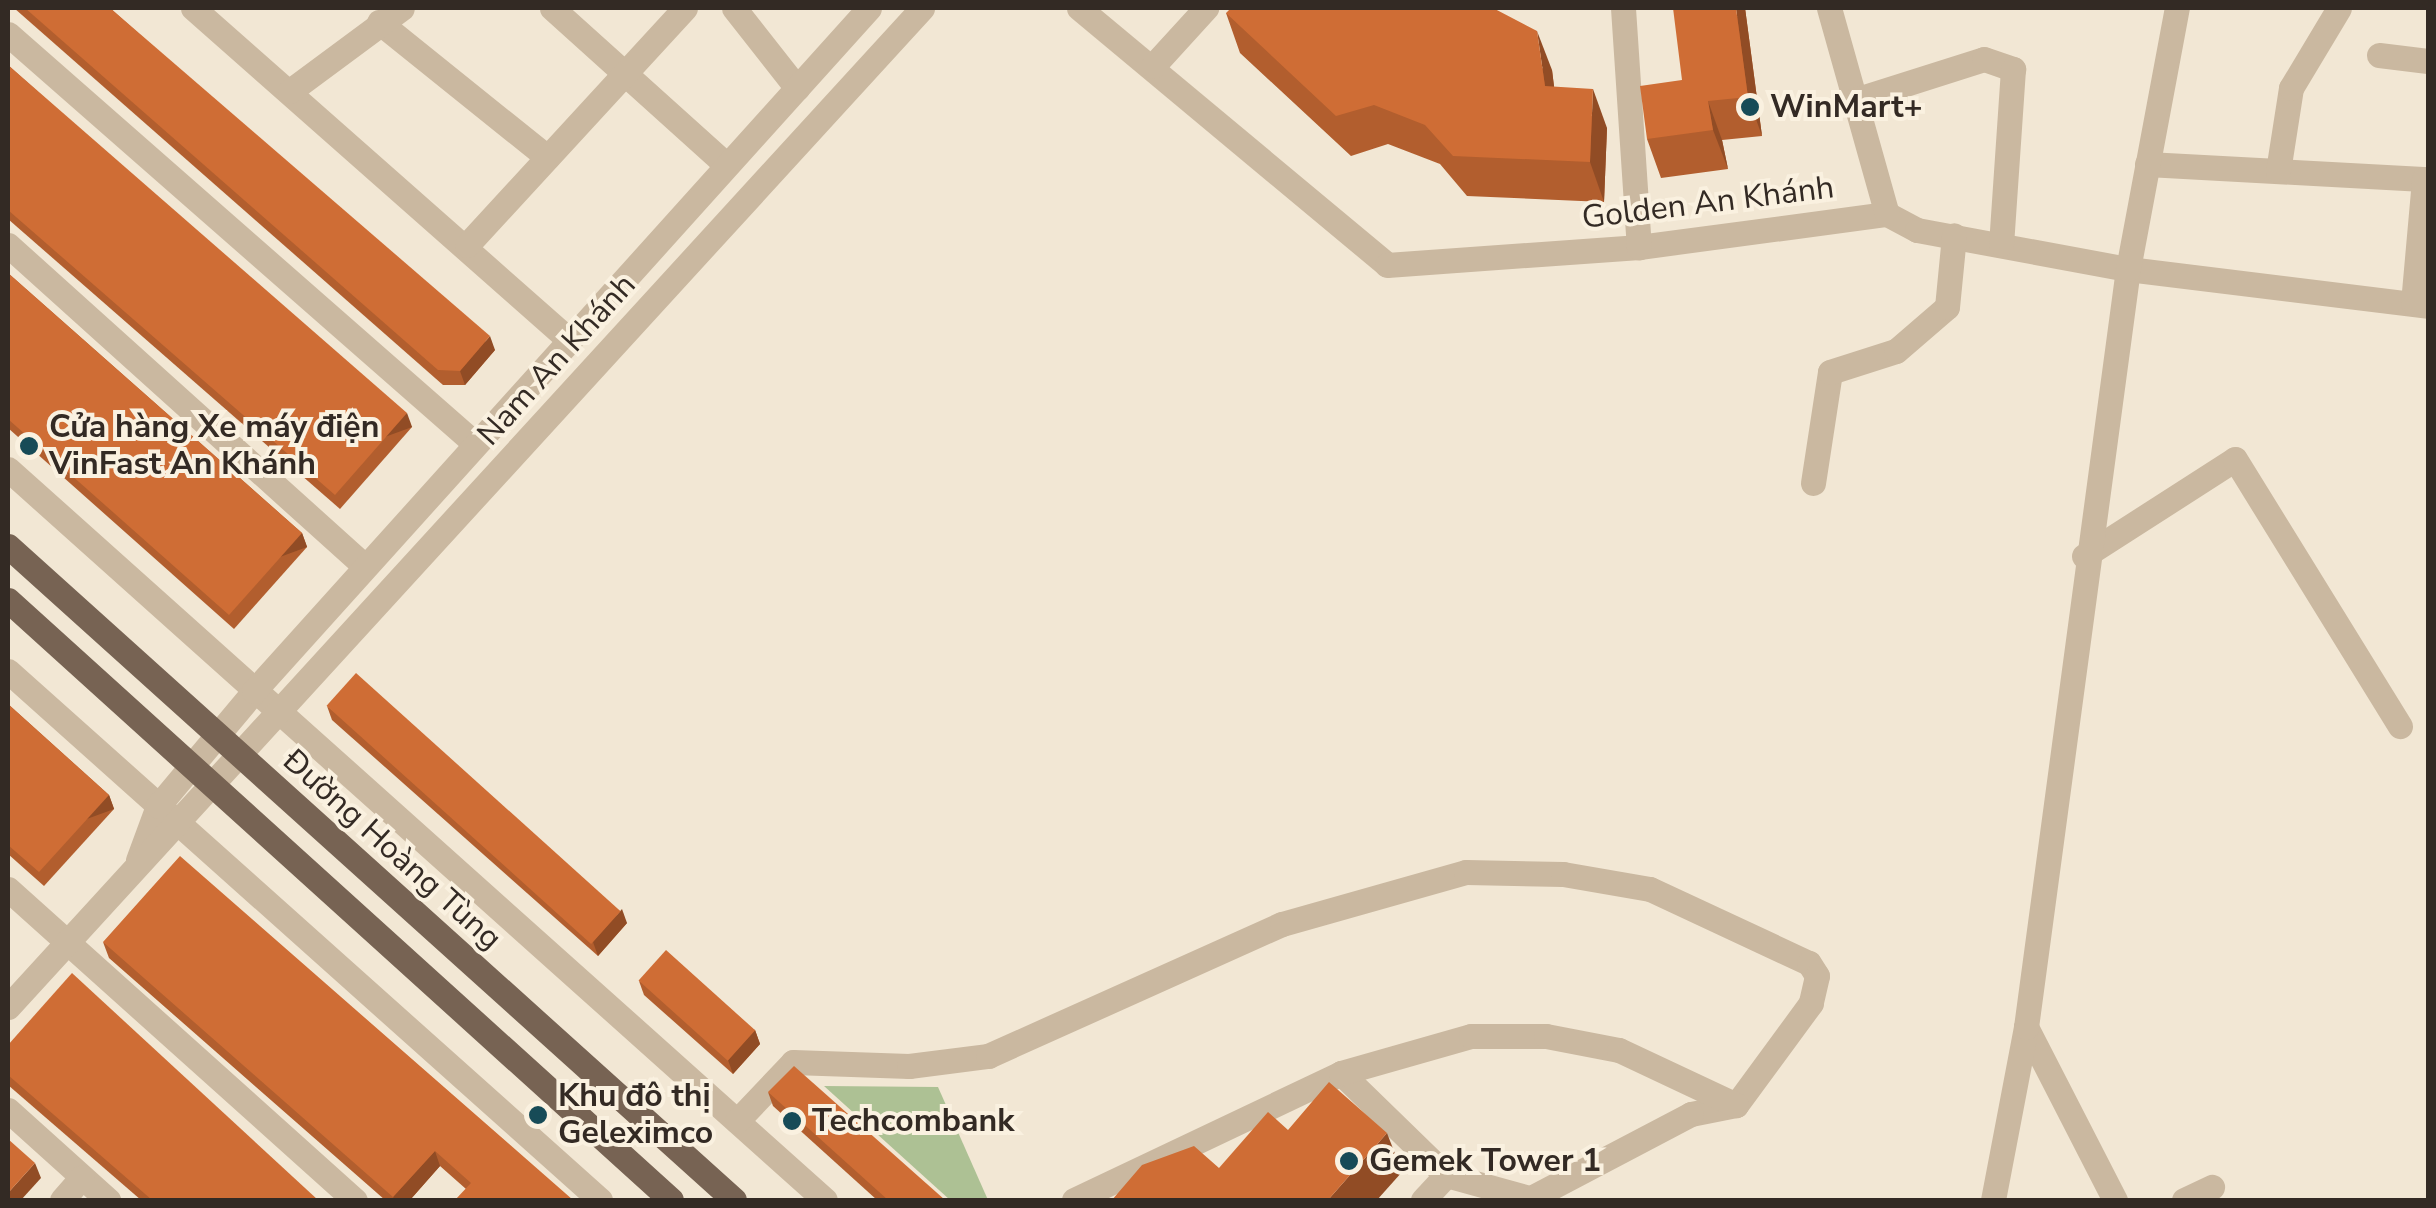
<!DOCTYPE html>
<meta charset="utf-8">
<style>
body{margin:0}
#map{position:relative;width:2436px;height:1208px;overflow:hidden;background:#f2e7d4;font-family:"Nunito Sans",sans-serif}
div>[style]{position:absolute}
.green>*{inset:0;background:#adc194}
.minor>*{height:25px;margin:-12.5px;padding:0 12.5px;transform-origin:12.5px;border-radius:12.5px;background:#cab8a0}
.major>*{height:25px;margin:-12.5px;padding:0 12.5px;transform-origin:12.5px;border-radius:12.5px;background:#776353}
.wall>*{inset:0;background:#b25e2e}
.shaded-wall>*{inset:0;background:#914c25;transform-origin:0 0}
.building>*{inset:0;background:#cf6d35;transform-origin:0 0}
.dots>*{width:28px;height:28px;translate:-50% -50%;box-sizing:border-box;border:5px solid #faf1e0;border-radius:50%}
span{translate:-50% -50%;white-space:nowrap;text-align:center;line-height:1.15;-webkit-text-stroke:8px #faf1e0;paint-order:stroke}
.poi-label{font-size:32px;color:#332a24;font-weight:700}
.left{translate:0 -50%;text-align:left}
.street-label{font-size:32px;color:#332a24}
.frame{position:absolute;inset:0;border:10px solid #332a24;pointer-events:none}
</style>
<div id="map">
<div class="green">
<i style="clip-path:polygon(824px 1086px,938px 1087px,988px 1200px,950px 1200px)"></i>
</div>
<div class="minor">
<i style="left:193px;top:8px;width:500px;rotate:41.43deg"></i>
<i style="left:552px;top:8px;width:233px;rotate:42deg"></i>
<i style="left:734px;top:8px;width:102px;rotate:51.8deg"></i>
<i style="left:1079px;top:8px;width:401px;rotate:39.8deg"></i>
<i style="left:1387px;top:265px;width:253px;rotate:-4.1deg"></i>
<i style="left:1639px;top:247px;width:250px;rotate:-7.6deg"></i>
<i style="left:1887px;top:214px;width:34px;rotate:28deg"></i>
<i style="left:1917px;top:230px;width:215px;rotate:10.5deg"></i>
<i style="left:2128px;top:269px;width:302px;rotate:7deg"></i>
<i style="left:1623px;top:8px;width:240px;rotate:86.2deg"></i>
<i style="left:1829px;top:8px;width:214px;rotate:74.3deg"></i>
<i style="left:379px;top:22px;width:216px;rotate:38.8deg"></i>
<i style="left:8px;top:34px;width:619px;rotate:41.26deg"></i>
<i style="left:2379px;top:55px;width:49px;rotate:7deg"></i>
<i style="left:1153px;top:66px;width:79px;rotate:-47.6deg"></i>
<i style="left:290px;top:91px;width:139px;rotate:-36.5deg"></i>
<i style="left:1855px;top:100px;width:135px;rotate:-17.6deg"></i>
<i style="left:1984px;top:59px;width:31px;rotate:19deg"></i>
<i style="left:2013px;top:69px;width:175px;rotate:93.9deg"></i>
<i style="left:2147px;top:164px;width:281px;rotate:3.1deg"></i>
<i style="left:2278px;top:171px;width:84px;rotate:-81.1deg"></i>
<i style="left:2291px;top:88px;width:93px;rotate:-59deg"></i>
<i style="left:8px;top:245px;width:479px;rotate:42deg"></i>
<i style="left:467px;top:245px;width:322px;rotate:-47.4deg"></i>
<i style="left:2413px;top:303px;width:124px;rotate:-84.9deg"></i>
<i style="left:8px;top:469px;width:1096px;rotate:41.82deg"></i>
<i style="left:1813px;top:483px;width:112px;rotate:-81.3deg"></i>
<i style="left:1830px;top:372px;width:69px;rotate:-17.7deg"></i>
<i style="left:1896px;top:351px;width:67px;rotate:-40.8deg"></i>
<i style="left:1947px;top:307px;width:72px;rotate:-84.4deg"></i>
<i style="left:2084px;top:556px;width:179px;rotate:-32.7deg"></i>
<i style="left:2235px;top:459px;width:314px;rotate:58.3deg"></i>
<i style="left:8px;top:671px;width:794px;rotate:41.78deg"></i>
<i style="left:138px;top:860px;width:58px;rotate:-69.7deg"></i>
<i style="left:158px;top:806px;width:150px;rotate:-50.1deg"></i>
<i style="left:254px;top:691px;width:919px;rotate:-48deg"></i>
<i style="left:8px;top:889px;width:466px;rotate:41.9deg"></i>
<i style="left:8px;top:1007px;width:1354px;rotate:-47.54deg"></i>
<i style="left:2026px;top:1027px;width:195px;rotate:62.8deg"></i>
<i style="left:1341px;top:1073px;width:146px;rotate:44.2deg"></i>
<i style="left:1446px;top:1175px;width:94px;rotate:15.4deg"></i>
<i style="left:8px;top:1110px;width:135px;rotate:42deg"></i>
<i style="left:737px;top:1121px;width:81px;rotate:-46.5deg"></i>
<i style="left:793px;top:1062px;width:116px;rotate:2deg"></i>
<i style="left:909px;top:1066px;width:80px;rotate:-7.2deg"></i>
<i style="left:988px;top:1056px;width:322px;rotate:-24.2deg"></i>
<i style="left:1282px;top:924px;width:191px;rotate:-15.8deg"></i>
<i style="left:1466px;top:872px;width:97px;rotate:1.2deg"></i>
<i style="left:1563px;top:874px;width:88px;rotate:9.8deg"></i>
<i style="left:1650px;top:889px;width:175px;rotate:25deg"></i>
<i style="left:1809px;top:963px;width:15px;rotate:58deg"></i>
<i style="left:1817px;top:976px;width:28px;rotate:103deg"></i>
<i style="left:1811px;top:1003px;width:127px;rotate:126.3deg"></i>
<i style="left:1736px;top:1105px;width:46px;rotate:168.7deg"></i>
<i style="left:1691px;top:1114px;width:176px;rotate:152.3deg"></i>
<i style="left:62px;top:1200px;width:30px;rotate:-49deg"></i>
<i style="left:1074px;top:1200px;width:296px;rotate:-25.4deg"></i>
<i style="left:1341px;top:1073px;width:135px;rotate:-15.9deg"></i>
<i style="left:1471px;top:1036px;width:75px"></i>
<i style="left:1546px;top:1036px;width:74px;rotate:10.9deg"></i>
<i style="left:1619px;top:1050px;width:129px;rotate:25.2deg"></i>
<i style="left:1423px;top:1200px;width:34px;rotate:-47deg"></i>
<i style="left:1993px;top:1200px;width:176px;rotate:-79.2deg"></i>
<i style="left:2026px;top:1027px;width:765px;rotate:-82.34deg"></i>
<i style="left:2128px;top:269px;width:266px;rotate:-79.4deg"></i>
<i style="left:2184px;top:1200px;width:31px;rotate:-25deg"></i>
</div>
<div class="major">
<i style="left:8px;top:546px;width:977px;rotate:42.01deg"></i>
<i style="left:8px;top:600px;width:894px;rotate:42.14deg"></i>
</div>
<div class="wall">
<i style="clip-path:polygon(14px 8px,110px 8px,495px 350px,465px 385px,443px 385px)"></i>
<i style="clip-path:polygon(1745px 8px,1762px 136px,1722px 140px,1728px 169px,1661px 178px,1647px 139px,1682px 80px)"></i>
<i style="clip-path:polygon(1226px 13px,1552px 70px,1554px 87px,1607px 128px,1604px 202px,1467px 196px,1440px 164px,1388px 144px,1351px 156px,1240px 53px)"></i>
<i style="clip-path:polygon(8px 65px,412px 427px,340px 509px,8px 219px)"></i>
<i style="clip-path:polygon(8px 273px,302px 533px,307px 547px,234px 629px,8px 428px)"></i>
<i style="clip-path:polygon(8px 704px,109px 795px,114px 809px,44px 886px,8px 854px)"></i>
<i style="clip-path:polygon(327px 706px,627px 923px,598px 956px,332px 720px)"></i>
<i style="clip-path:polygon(103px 942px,573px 1200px,466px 1189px,440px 1166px,410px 1200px,385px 1200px,109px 958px)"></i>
<i style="clip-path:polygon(639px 981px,755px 1030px,760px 1044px,733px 1074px,644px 995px)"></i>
<i style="clip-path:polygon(8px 1045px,318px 1200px,141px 1200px,8px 1085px)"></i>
<i style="clip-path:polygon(768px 1092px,945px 1200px,877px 1200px,773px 1106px)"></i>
</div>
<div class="shaded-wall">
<i style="clip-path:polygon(1736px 8px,1745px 8px,1762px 136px,1748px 97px)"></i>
<i style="clip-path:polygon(1537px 31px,1552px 70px,1559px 126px,1545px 86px)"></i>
<i style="clip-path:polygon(1593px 89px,1607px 128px,1604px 202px,1590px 162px)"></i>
<i style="clip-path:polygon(1708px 101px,1722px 140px,1728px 169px,1713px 130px)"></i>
<i style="clip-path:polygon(490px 336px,495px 350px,465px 385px,460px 371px)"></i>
<i style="left:407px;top:413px;width:15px;height:109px;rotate:70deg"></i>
<i style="left:302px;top:533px;width:15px;height:110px;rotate:70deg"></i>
<i style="left:109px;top:795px;width:15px;height:104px;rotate:70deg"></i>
<i style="clip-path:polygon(622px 909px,627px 923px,598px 956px,593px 942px)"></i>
<i style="clip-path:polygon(755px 1030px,760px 1044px,733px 1074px,728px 1060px)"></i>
<i style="clip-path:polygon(1387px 1133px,1402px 1172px,1377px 1200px,1328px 1200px)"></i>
<i style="clip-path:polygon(435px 1151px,440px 1166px,410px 1200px,395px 1200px,393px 1197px)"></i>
<i style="clip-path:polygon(35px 1163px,41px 1178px,21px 1200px,8px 1200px,8px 1193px)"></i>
</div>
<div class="building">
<i style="clip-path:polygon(25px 8px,110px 8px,490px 336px,460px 371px,438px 370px)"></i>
<i style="clip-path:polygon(1231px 8px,1493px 8px,1537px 31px,1545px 86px,1593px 89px,1590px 162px,1453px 156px,1425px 125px,1374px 105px,1336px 116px,1226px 13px)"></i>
<i style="clip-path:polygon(1673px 8px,1736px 8px,1748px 97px,1708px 101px,1713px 130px,1647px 139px,1640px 86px,1682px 80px)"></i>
<i style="clip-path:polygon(8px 65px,407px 413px,335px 495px,8px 210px)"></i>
<i style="clip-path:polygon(8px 273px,302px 533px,229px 615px,8px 419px)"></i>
<i style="left:356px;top:673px;width:356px;height:44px;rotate:42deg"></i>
<i style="clip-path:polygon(8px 704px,109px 795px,39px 872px,8px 845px)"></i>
<i style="clip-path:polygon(180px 856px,573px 1200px,455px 1200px,471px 1183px,435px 1151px,393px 1197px,103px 942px)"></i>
<i style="left:666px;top:950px;width:120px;height:41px;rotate:42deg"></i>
<i style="clip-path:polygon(72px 973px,318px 1200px,152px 1200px,8px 1075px,8px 1045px)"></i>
<i style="clip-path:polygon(794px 1066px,945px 1200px,888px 1200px,768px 1092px)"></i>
<i style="clip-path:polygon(1329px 1082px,1387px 1133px,1328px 1200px,1112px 1200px,1142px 1165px,1194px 1146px,1219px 1168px,1268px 1112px,1288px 1130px)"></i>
<i style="clip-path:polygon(8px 1139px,35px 1163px,8px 1193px)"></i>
</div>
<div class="dots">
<i style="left:1750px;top:107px;background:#174b57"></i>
<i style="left:29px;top:446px;background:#174b57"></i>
<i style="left:538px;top:1115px;background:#174b57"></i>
<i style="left:792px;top:1121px;background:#174b57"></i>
<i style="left:1349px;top:1161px;background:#174b57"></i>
</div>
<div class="poi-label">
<span class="left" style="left:1770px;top:107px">WinMart+</span>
<span class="left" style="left:49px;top:446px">Cửa hàng Xe máy điện<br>VinFast An Khánh</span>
<span class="left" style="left:558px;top:1115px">Khu đô thị<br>Geleximco</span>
<span class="left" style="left:812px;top:1121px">Techcombank</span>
<span class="left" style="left:1369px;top:1161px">Gemek Tower 1</span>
</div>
<div class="street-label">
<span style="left:1708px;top:203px;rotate:-7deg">Golden An Khánh</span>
<span style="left:557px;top:360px;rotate:-48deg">Nam An Khánh</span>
<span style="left:392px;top:850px;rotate:42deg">Đường Hoàng Tùng</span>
</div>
<div class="frame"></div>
</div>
